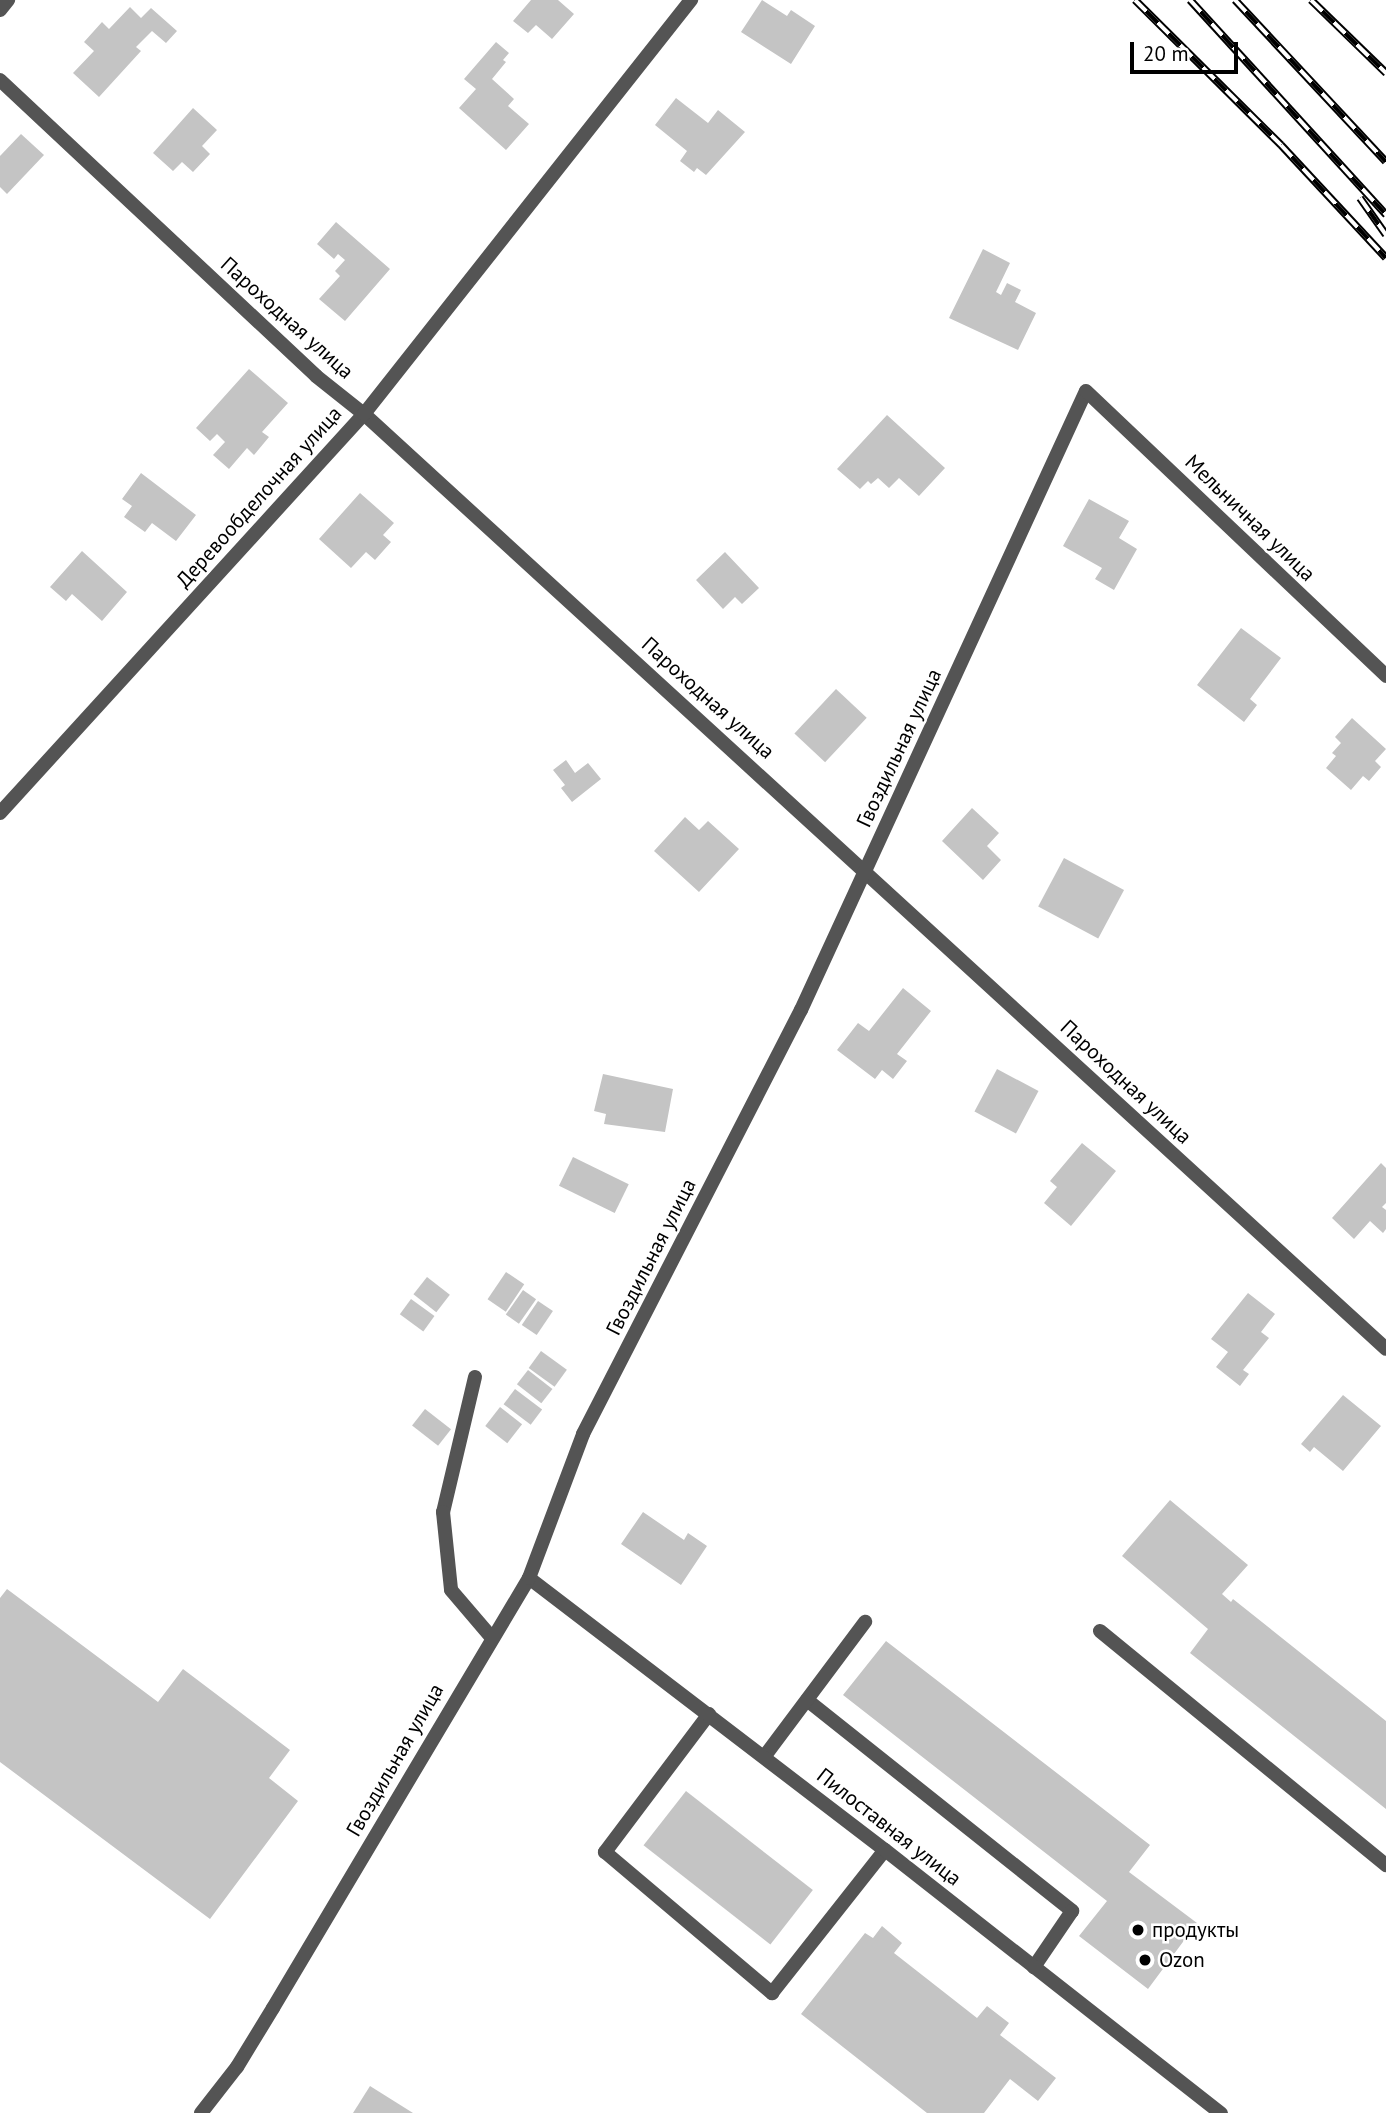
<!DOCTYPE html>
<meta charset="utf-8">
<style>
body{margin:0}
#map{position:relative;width:1386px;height:2113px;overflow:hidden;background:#fff;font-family:"PT Sans",sans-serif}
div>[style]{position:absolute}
.building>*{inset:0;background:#c4c4c4;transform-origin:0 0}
.service>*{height:14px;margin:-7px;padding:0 7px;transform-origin:7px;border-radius:7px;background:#545454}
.minor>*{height:14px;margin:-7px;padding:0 7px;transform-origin:7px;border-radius:7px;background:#545454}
.rail>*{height:8px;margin-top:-4px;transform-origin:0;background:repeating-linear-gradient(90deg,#fff 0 16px,#000 0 32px);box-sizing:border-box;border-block:2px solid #000}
.dots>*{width:19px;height:19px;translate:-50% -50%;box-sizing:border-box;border:4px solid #fff;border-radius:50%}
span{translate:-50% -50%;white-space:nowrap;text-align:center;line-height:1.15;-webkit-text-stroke:5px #fff;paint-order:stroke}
.street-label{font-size:21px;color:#000}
.poi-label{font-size:21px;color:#000}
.left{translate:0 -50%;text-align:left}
.scale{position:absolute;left:1130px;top:42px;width:108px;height:32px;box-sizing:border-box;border:4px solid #000;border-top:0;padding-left:9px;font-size:21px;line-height:24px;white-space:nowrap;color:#000;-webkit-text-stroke:5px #fff;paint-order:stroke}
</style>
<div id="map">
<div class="building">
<i style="clip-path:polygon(531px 0,558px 0,574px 14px,552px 39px,536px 25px,528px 33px,513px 21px)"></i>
<i style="clip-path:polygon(762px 0,787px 16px,791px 10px,815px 26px,791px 64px,741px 32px)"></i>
<i style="clip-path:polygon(130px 7px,141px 18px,151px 8px,177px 31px,166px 43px,152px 31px,136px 47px,141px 51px,99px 97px,73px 73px,94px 51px,84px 42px,102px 22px,109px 29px)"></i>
<i style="clip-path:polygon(496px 42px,509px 53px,503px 60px,506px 62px,492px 79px,514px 99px,508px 106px,529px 124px,506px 150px,459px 108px,476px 89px,464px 79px)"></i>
<i style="clip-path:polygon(676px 98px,708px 123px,718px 110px,745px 132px,706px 175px,697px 168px,694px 172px,680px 161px,687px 151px,655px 125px)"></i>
<i style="clip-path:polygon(193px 108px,217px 130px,202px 146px,210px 154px,193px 172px,182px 162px,173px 171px,153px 153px)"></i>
<i style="clip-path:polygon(21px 134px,44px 155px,7px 194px,0 187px,0 156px)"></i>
<i style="clip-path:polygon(336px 222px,390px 269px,345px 321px,319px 299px,340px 276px,335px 271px,345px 260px,338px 254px,334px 259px,317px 244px)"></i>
<i style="clip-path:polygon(983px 249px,1010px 263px,996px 292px,1001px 295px,1007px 283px,1021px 290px,1015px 302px,1036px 313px,1018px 350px,949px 318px)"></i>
<i style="clip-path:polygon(249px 369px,288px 403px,262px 432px,269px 437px,254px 455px,247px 448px,229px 469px,213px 455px,225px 442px,217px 434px,210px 441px,196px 428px)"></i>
<i style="clip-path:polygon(887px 415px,945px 468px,919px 496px,899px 478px,889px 488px,878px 478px,871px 484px,868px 481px,860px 489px,837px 469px)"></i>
<i style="clip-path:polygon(141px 473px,196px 515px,176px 541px,152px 523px,145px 532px,124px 517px,132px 506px,122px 499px)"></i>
<i style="clip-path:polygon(360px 493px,394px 523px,383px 535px,391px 542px,375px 560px,366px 552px,351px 568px,319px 539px)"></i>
<i style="clip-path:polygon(1089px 499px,1129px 521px,1119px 538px,1137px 549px,1114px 590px,1095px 579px,1102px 568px,1063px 546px)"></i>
<i style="clip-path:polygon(82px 551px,127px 592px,102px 621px,72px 594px,66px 601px,50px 587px)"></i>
<i style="clip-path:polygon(725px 552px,759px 588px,742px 604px,735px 597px,723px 609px,696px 580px)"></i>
<i style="clip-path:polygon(1241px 628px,1281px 658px,1250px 699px,1257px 705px,1244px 722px,1197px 685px)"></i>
<i style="left:836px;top:689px;width:42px;height:61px;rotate:43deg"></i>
<i style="clip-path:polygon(1352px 718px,1386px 749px,1375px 761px,1381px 767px,1369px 781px,1363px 776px,1351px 790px,1326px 768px,1336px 756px,1332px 753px,1341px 743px,1335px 737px)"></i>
<i style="clip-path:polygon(566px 760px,575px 773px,588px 763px,601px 779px,572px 802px,561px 788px,565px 785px,553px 770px)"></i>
<i style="clip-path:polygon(972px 808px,999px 833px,987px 846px,1001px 860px,983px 880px,942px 841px)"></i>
<i style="clip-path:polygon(685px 817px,699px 830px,708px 821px,739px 849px,699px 892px,654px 851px)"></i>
<i style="left:1064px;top:858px;width:68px;height:55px;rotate:28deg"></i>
<i style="clip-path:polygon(903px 988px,931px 1011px,897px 1054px,907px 1061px,893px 1079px,882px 1070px,875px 1079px,837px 1050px,858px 1023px,869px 1031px)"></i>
<i style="left:997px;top:1069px;width:47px;height:48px;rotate:28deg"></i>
<i style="clip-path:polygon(603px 1074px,673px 1089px,665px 1132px,604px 1124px,606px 1114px,594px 1111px)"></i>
<i style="clip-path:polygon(1082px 1143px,1116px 1171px,1071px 1226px,1044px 1203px,1057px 1187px,1050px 1181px)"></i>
<i style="left:573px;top:1157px;width:62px;height:32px;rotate:26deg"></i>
<i style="clip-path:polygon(1381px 1163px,1386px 1168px,1386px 1203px,1382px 1207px,1386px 1210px,1386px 1229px,1383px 1233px,1370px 1221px,1354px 1239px,1332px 1218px)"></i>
<i style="left:506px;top:1272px;width:22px;height:33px;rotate:34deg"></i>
<i style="left:427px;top:1277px;width:29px;height:22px;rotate:38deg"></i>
<i style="left:523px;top:1290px;width:16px;height:30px;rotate:35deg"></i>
<i style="clip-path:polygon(1248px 1293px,1275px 1314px,1261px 1332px,1269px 1338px,1243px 1370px,1249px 1374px,1240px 1386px,1216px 1367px,1228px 1352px,1211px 1339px)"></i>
<i style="left:411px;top:1299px;width:29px;height:19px;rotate:36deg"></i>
<i style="left:538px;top:1301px;width:18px;height:29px;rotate:34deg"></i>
<i style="left:541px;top:1351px;width:32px;height:21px;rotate:36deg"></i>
<i style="left:528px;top:1370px;width:31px;height:18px;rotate:38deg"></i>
<i style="left:515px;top:1389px;width:34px;height:19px;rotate:37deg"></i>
<i style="clip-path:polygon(1343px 1395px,1381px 1426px,1343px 1471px,1314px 1447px,1310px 1452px,1301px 1444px)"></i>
<i style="left:500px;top:1407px;width:28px;height:24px;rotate:38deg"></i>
<i style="left:425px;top:1409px;width:33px;height:21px;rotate:38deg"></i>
<i style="clip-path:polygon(1170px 1500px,1248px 1565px,1222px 1594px,1231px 1602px,1233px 1599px,1386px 1721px,1386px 1809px,1190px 1653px,1208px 1629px,1122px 1556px)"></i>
<i style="clip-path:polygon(643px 1512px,684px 1540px,688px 1533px,707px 1546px,681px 1585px,621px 1544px)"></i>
<i style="clip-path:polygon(7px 1589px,158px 1702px,183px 1669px,290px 1750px,269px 1778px,298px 1801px,210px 1919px,0 1762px,0 1598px)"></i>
<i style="clip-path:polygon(886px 1641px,1150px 1845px,1129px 1872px,1197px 1923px,1148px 1989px,1079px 1936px,1107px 1901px,843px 1695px)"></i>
<i style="left:686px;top:1791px;width:161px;height:69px;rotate:38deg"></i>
<i style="clip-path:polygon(882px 1926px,902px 1943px,894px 1953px,977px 2018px,987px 2006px,1009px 2023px,1000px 2035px,1056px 2078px,1038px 2101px,1010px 2079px,984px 2113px,927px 2113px,801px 2014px,865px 1933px,873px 1938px)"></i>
<i style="clip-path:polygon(370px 2086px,413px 2113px,353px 2113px)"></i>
</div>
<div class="service">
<i style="left:475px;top:1377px;width:139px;rotate:103.3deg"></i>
<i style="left:443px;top:1512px;width:78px;rotate:84.1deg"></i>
<i style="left:451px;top:1590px;width:63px;rotate:49.5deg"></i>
<i style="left:1100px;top:1631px;width:370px;rotate:39.3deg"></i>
<i style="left:807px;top:1700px;width:339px;rotate:38.5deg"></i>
<i style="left:1072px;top:1911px;width:68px;rotate:124.2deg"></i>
<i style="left:709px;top:1714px;width:173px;rotate:127deg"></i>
<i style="left:605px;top:1852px;width:219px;rotate:40.2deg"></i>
<i style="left:772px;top:1993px;width:182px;rotate:-51.7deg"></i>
<i style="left:764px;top:1757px;width:169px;rotate:-53.2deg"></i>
</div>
<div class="minor">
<i style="left:0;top:10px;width:13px;rotate:-51deg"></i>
<i style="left:0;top:80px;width:433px;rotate:43.1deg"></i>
<i style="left:316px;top:376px;width:61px;rotate:38.4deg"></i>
<i style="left:364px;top:414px;width:1385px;rotate:42.45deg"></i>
<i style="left:0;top:813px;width:540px;rotate:-47.63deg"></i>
<i style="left:364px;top:414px;width:528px;rotate:-51.7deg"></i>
<i style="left:529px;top:1578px;width:448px;rotate:37.4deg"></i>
<i style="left:885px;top:1850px;width:427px;rotate:38.1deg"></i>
<i style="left:201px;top:2113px;width:58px;rotate:-52deg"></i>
<i style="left:237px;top:2067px;width:69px;rotate:-58.6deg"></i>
<i style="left:273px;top:2008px;width:500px;rotate:-59.23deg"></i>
<i style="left:529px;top:1578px;width:154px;rotate:-69.4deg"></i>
<i style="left:583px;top:1434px;width:477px;rotate:-62.8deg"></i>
<i style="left:801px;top:1010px;width:681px;rotate:-65.28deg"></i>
<i style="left:1086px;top:391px;width:414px;rotate:43.5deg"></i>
</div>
<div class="rail">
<i style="left:1135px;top:0;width:206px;rotate:44.8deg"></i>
<i style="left:1281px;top:145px;width:154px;rotate:47.1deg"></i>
<i style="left:1190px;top:0;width:291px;rotate:47.6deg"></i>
<i style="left:1235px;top:0;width:221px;rotate:47deg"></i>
<i style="left:1311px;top:0;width:105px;rotate:44.2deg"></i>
<i style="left:1360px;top:198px;width:45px;rotate:54.9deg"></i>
</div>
<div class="dots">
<i style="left:1138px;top:1930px;background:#000"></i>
<i style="left:1145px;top:1960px;background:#000"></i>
</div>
<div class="street-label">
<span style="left:287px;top:318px;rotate:42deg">Пароходная улица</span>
<span style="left:259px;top:497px;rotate:-48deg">Деревообделочная улица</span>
<span style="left:1250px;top:518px;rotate:44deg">Мельничная улица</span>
<span style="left:708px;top:698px;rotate:42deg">Пароходная улица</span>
<span style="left:899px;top:748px;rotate:-65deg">Гвоздильная улица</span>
<span style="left:1126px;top:1082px;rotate:43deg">Пароходная улица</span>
<span style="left:651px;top:1257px;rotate:-63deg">Гвоздильная улица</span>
<span style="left:395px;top:1760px;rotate:-60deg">Гвоздильная улица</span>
<span style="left:889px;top:1827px;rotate:38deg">Пилоставная улица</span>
</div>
<div class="poi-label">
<span class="left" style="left:1152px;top:1930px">продукты</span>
<span class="left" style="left:1159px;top:1960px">Ozon</span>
</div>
<div class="scale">20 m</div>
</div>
